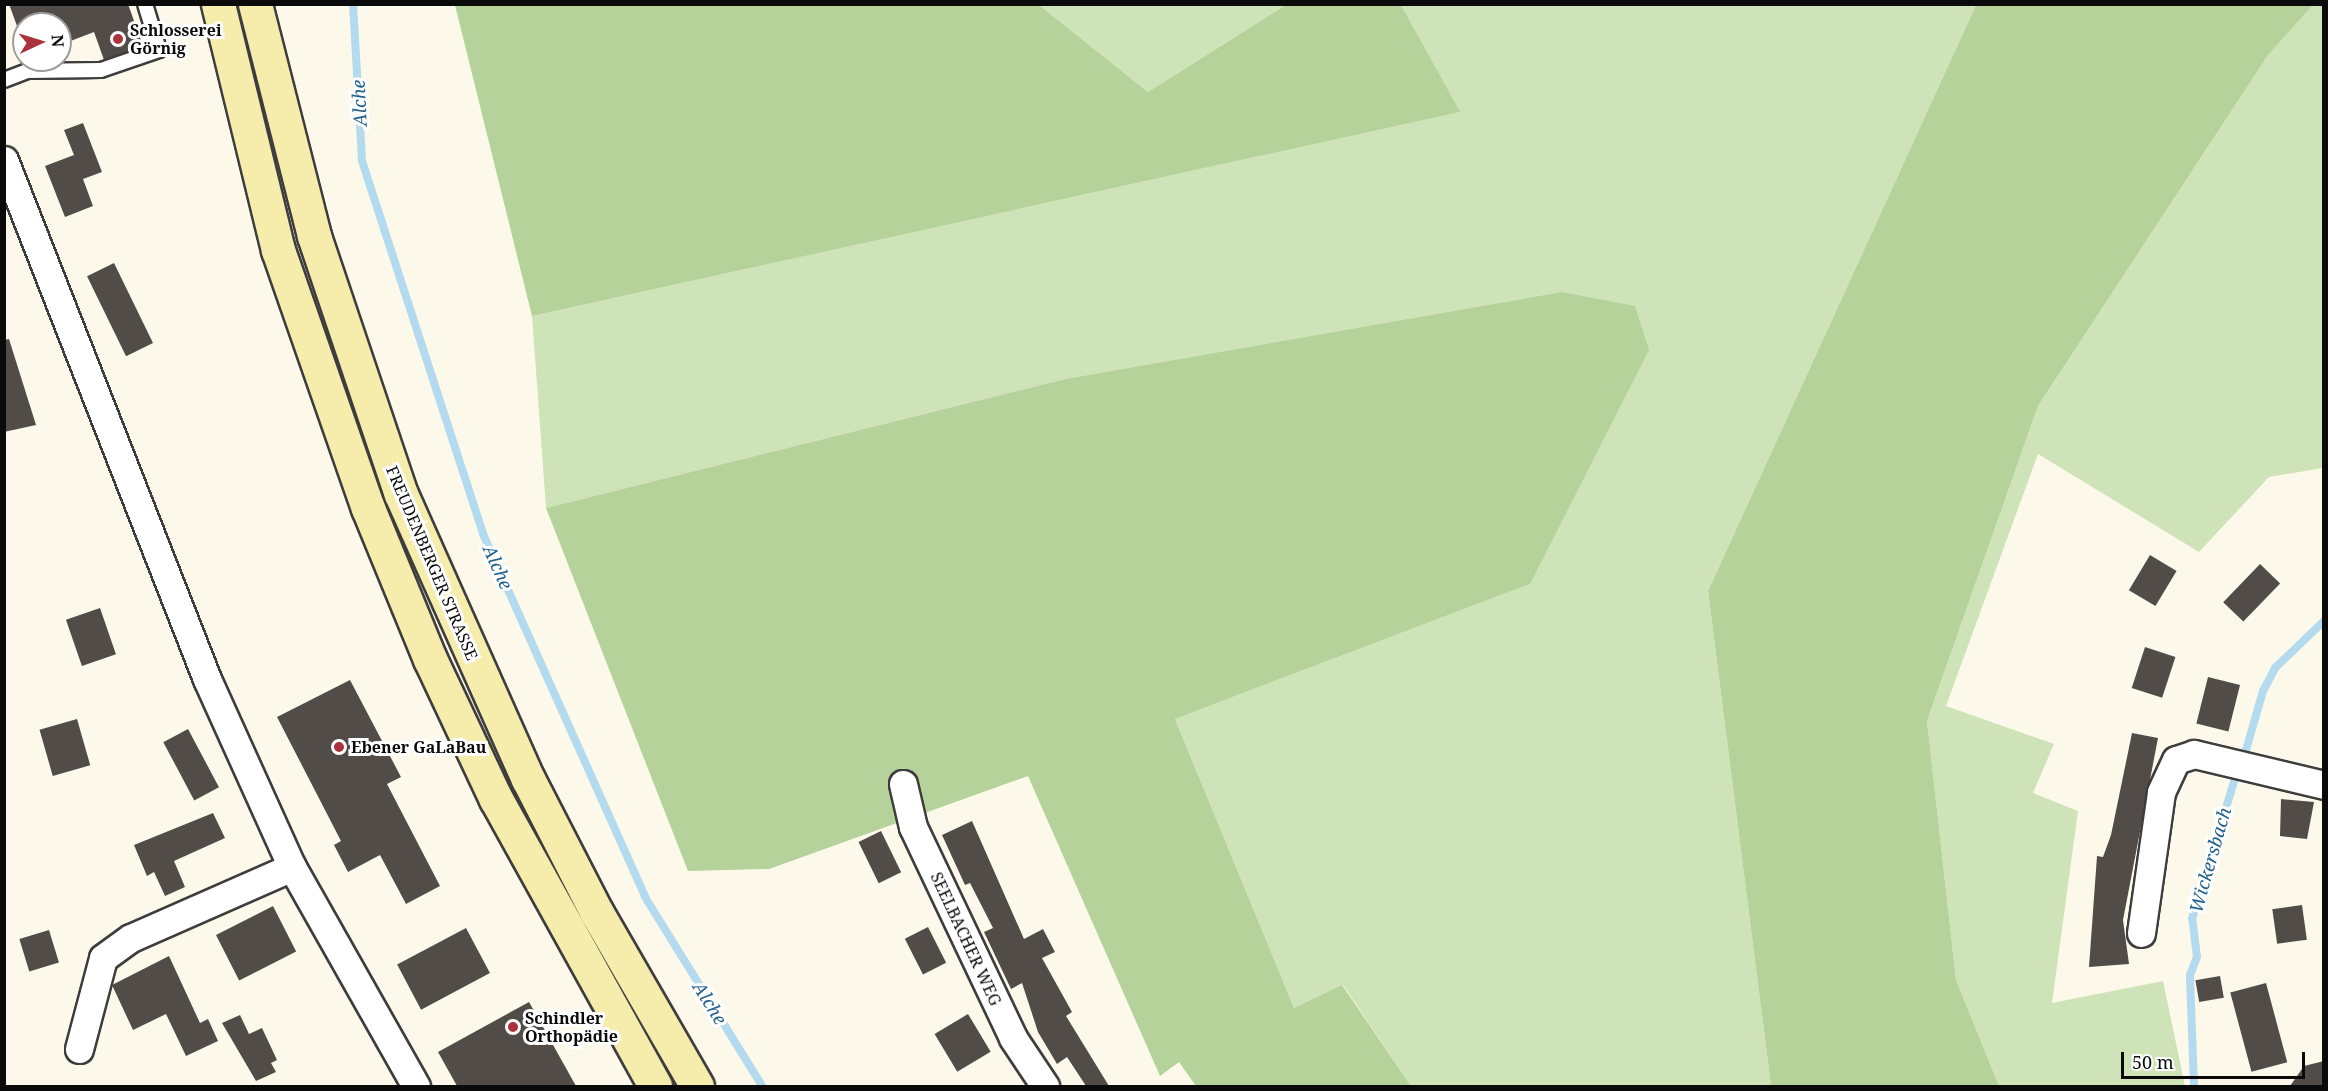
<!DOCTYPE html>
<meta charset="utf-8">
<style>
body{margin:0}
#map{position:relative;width:2328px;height:1091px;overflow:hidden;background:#fdf9ea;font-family:"Noto Serif",serif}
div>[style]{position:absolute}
.green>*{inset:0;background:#cfe3b8}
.forest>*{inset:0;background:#b4d299}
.stream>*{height:8px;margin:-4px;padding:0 4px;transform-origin:4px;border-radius:4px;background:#b4daef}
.building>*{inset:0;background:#524c48;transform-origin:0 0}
.roads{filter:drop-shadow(2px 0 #3d3d3d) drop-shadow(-2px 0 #3d3d3d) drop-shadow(0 2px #3d3d3d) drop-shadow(0 -2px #3d3d3d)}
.service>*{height:14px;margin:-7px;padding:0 7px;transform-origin:7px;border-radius:7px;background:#fff}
.minor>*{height:27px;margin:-13.5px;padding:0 13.5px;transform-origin:13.5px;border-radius:13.5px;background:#fff}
.secondary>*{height:33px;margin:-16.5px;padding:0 16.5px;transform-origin:16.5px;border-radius:16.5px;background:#f6ecab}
.dots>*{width:16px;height:16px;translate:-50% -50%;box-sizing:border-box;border:3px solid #fff;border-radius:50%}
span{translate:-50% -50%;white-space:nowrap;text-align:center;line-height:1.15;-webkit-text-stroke:6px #fff;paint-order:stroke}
.poi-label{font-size:16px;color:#0a0a0a;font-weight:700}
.left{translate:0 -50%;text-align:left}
.street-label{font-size:16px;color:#0a0a0a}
.water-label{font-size:18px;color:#22618e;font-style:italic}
.frame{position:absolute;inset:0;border:6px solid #0a0a0a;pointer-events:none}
.north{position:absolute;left:12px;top:12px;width:60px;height:60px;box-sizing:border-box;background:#fff;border:2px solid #9d9d9d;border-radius:50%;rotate:86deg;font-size:16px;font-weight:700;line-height:24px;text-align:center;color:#0a0a0a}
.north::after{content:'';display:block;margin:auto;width:21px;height:27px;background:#ab323a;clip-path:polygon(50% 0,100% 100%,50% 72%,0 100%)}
.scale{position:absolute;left:2121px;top:1052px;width:184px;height:27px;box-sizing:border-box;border:3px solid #0a0a0a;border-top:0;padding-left:8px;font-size:18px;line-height:21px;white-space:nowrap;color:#0a0a0a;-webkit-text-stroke:4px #fff;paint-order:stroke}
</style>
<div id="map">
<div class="green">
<i style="clip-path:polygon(1039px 5px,1286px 5px,1148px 92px)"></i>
<i style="clip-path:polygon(1401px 5px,1976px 5px,1708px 591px,1771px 1086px,1411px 1086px,1343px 985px,1294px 1008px,1175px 719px,1530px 584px,1561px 292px,1065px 379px,546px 508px,532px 316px,1459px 112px)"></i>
<i style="clip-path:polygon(2313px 5px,2323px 5px,2323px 468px,2269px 477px,2199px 552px,2038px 454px,1946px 706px,2054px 744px,2033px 793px,2078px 811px,2052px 1003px,2163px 981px,2185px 1086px,1999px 1086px,1956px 980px,1927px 721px,2038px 406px,2268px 55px)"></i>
</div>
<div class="forest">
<i style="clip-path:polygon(455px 5px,1039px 5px,1148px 92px,1286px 5px,1401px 5px,1460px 112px,532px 316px)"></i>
<i style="clip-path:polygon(1976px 5px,2313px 5px,2268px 55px,2038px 406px,1927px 721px,1956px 980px,1999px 1086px,1771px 1086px,1708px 591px)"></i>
<i style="clip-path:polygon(1561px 292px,1635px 306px,1649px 350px,1530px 584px,1175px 719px,1294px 1008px,1342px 985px,1411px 1086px,1196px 1086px,1179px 1062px,1160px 1076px,1028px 776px,769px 869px,688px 871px,546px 508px,1065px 379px)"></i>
</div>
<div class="stream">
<i style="left:353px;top:4px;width:157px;rotate:86.7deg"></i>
<i style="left:362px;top:161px;width:392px;rotate:72deg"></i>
<i style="left:483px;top:534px;width:398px;rotate:65.9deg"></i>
<i style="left:645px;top:897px;width:222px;rotate:58.2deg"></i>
<i style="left:2246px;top:750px;width:61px;rotate:-73.9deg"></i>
<i style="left:2263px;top:691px;width:26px;rotate:-62deg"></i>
<i style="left:2275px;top:668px;width:68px;rotate:-43.8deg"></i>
<i style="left:2194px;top:1086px;width:111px;rotate:-92.1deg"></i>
<i style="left:2190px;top:975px;width:19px;rotate:-69deg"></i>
<i style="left:2197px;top:957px;width:38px;rotate:-97deg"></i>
<i style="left:2192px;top:919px;width:147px;rotate:-73deg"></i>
</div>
<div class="building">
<i style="clip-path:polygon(9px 4px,128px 4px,143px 46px,104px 60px,94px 32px,60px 45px,60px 22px,24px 24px,21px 37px)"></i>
<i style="clip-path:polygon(83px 123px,102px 172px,83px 179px,93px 206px,65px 217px,45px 166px,74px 155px,64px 130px)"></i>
<i style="left:114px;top:263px;width:89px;height:30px;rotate:64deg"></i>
<i style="clip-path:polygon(9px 339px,36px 425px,4px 432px,4px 340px)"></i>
<i style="left:2150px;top:555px;width:31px;height:41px;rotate:31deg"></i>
<i style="left:2260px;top:564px;width:28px;height:53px;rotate:44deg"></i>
<i style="left:100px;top:608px;width:49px;height:36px;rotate:71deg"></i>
<i style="left:2145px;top:647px;width:32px;height:43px;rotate:18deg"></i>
<i style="left:2208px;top:677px;width:33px;height:48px;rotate:14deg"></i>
<i style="clip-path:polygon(350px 680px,401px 777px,387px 784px,440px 886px,406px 904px,380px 855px,348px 872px,334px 845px,341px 841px,277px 717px)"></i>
<i style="left:77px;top:719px;width:48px;height:39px;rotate:74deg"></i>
<i style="left:188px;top:729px;width:66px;height:28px;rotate:62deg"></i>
<i style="clip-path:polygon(2132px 733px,2158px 738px,2123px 920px,2129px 964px,2089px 967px,2097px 856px,2103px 857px,2111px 835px)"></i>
<i style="clip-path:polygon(2281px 799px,2314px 802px,2307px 839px,2280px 836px)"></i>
<i style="clip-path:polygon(213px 813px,225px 838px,174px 861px,185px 887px,165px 896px,154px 872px,147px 876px,134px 845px)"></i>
<i style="clip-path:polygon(972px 821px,1024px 939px,1043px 929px,1055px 952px,1042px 958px,1072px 1012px,1066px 1016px,1109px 1086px,1086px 1086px,1067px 1057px,1057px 1064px,1038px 1032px,1022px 983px,1011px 989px,984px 932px,993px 928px,970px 883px,965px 885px,942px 835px)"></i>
<i style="left:881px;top:831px;width:46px;height:25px;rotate:64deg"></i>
<i style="left:2302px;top:905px;width:35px;height:30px;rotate:82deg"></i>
<i style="left:273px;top:906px;width:51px;height:64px;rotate:63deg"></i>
<i style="left:928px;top:927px;width:40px;height:26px;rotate:63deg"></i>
<i style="left:466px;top:928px;width:51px;height:78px;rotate:62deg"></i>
<i style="left:49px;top:930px;width:34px;height:31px;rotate:73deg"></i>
<i style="clip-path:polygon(169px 956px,200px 1023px,208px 1019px,218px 1041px,186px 1056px,166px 1014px,133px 1030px,112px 985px)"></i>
<i style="left:2220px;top:976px;width:22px;height:25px;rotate:80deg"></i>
<i style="left:2266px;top:983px;width:82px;height:37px;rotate:75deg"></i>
<i style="clip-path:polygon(529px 1002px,576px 1086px,457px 1086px,438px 1052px)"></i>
<i style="left:968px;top:1014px;width:44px;height:39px;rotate:59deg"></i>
<i style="clip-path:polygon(240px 1015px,249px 1034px,262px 1028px,277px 1060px,271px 1063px,276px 1072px,256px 1081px,222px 1023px)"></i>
<i style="clip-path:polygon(2324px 1061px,2324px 1086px,2290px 1086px,2304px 1066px)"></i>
</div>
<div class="roads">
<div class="service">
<i style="left:4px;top:80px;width:25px;rotate:-21deg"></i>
<i style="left:27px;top:71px;width:74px;rotate:-0.8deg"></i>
<i style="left:101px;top:70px;width:61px;rotate:-19deg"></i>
<i style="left:159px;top:50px;width:48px;rotate:-106.9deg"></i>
</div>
<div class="minor">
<i style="left:4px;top:160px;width:557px;rotate:68.64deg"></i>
<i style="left:207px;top:679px;width:206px;rotate:65.7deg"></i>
<i style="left:292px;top:867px;width:252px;rotate:60.5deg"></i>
<i style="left:903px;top:784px;width:44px;rotate:76.9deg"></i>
<i style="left:913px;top:827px;width:233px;rotate:64.6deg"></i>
<i style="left:1013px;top:1038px;width:58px;rotate:56.3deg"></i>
<i style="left:2141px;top:933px;width:142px;rotate:-81.9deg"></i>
<i style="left:2161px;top:792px;width:35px;rotate:-65deg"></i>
<i style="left:2176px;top:760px;width:19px;rotate:-18deg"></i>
<i style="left:2194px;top:754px;width:134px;rotate:13.4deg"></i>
<i style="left:79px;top:1049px;width:94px;rotate:-75.2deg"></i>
<i style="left:103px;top:958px;width:34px;rotate:-36deg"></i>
<i style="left:131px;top:938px;width:176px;rotate:-23.8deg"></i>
</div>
<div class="secondary">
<i style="left:218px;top:4px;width:253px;rotate:76.3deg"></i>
<i style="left:278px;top:250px;width:273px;rotate:70.8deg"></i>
<i style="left:368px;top:508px;width:163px;rotate:67.7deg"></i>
<i style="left:430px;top:659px;width:155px;rotate:64.8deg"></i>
<i style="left:496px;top:799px;width:328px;rotate:61deg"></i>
<i style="left:255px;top:4px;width:239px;rotate:75.7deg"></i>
<i style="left:314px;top:236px;width:272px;rotate:71.4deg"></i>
<i style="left:401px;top:494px;width:312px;rotate:66deg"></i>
<i style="left:528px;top:779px;width:151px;rotate:62.8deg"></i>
<i style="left:597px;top:913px;width:200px;rotate:60deg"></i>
</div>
</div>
<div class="dots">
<i style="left:118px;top:39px;background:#ab323a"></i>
<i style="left:339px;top:747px;background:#ab323a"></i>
<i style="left:513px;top:1027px;background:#ab323a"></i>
</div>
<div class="poi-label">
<span class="left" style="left:130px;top:39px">Schlosserei<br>Görnig</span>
<span class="left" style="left:351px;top:747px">Ebener GaLaBau</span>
<span class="left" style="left:525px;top:1027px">Schindler<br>Orthopädie</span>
</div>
<div class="street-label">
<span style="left:432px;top:563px;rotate:67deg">FREUDENBERGER STRASSE</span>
<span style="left:966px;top:939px;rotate:65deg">SEELBACHER WEG</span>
</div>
<div class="water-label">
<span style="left:359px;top:103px;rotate:-93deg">Alche</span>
<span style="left:498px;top:567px;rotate:66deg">Alche</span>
<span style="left:2210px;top:860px;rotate:-74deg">Wickersbach</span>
<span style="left:710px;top:1003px;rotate:58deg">Alche</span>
</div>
<div class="frame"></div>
<div class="north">N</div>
<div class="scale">50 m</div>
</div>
